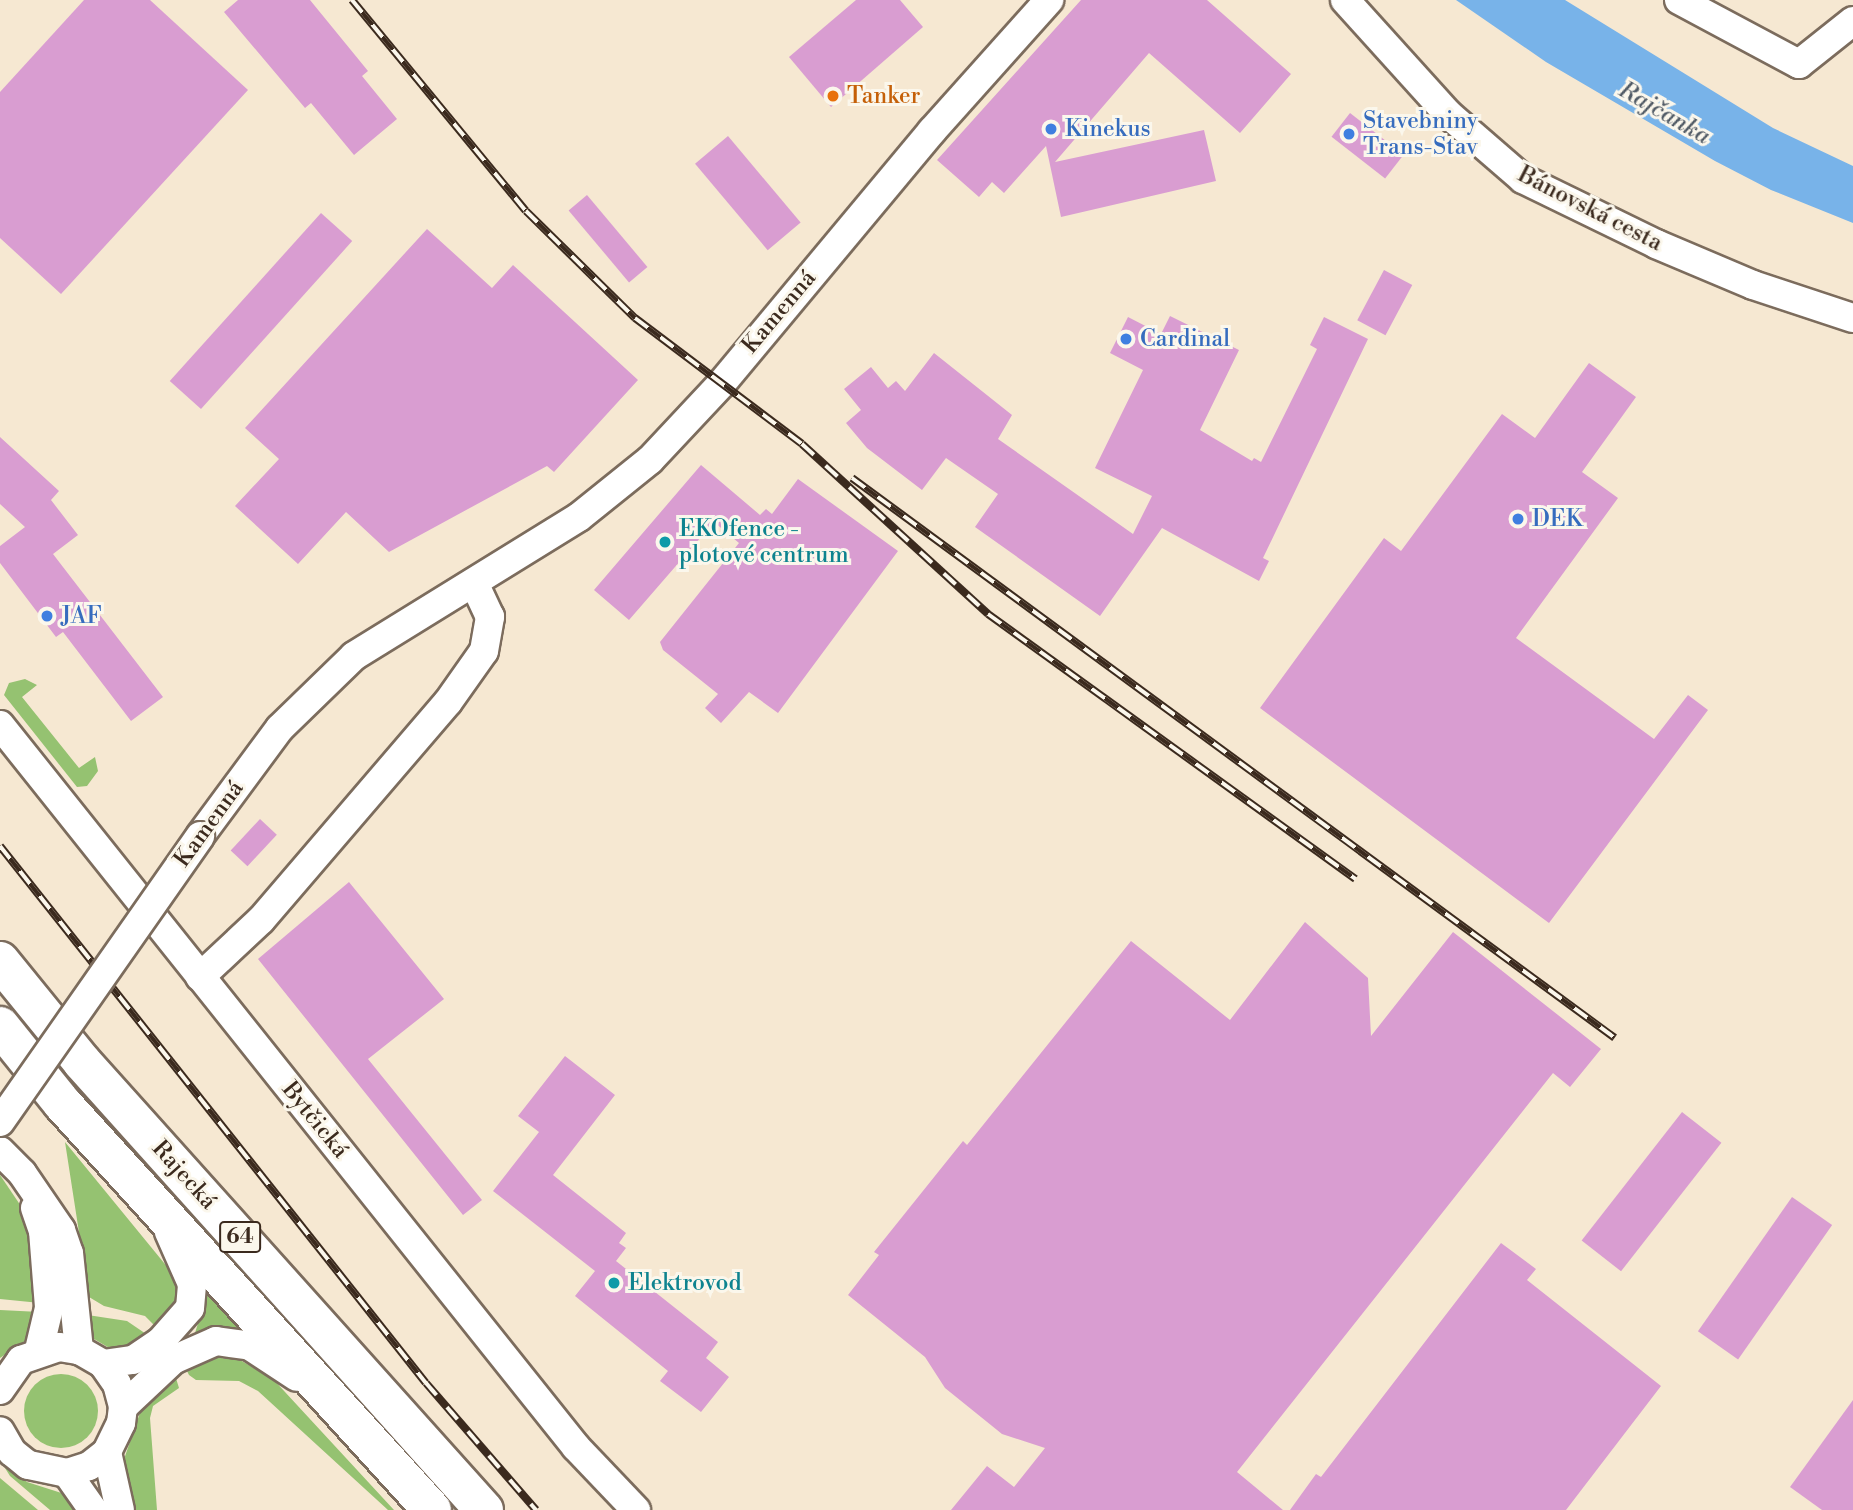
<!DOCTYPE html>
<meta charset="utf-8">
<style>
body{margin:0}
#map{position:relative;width:1853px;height:1510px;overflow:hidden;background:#f6e8d2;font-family:"Libre Bodoni",serif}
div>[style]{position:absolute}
.green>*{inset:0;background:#95c271}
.round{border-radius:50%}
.water>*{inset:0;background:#78b3e9}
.building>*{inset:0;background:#d99dd1;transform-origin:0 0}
.roads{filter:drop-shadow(2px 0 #7c6c5d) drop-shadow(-2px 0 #7c6c5d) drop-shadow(0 2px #7c6c5d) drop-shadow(0 -2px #7c6c5d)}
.street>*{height:28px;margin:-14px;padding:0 14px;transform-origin:14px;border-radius:14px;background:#fff}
.primary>*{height:38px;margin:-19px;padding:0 19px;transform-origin:19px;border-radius:19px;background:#fff}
.rail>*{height:8px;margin-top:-4px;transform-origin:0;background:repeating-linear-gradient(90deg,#fbf7ec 0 16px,#3b2a1e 0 32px);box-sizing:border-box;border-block:2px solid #3b2a1e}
.bridges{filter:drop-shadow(2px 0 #7c6c5d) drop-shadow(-2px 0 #7c6c5d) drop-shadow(0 2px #7c6c5d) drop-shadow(0 -2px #7c6c5d)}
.street-bridge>*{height:28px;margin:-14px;padding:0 14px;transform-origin:14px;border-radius:14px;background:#fff}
.dots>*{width:19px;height:19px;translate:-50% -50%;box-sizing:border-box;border:4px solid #fbf7ec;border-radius:50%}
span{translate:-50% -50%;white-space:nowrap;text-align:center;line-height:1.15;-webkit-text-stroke:6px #fbf7ec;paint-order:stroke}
.shield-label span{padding:2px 5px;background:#fbf7ec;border:2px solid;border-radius:5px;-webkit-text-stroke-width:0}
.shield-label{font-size:21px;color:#3b2a1e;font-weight:700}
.food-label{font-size:23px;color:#c56008}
.left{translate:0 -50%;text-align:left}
.shop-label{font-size:23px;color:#366cbe}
.street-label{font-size:23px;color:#3b2a1e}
.culture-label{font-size:23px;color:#0d838f}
.water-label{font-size:24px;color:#505a65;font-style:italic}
</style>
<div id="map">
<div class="green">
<i style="clip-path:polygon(25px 679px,37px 685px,22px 697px,79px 768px,95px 757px,98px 771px,87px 786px,77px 787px,4px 695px,9px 683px)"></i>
<i style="clip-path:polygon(65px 1142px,178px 1280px,177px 1308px,159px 1330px,145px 1316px,104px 1306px,89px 1297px)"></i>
<i style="clip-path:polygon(0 1175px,29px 1218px,40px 1303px,0 1299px)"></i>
<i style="clip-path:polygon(208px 1291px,243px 1329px,241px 1331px,195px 1333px)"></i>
<i style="clip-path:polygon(0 1310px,40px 1312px,28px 1339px,0 1358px)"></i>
<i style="clip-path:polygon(81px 1314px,127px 1321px,149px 1336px,131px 1347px,111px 1349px,89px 1336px)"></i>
<i style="clip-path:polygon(212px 1357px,240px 1360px,273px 1379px,394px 1510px,388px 1510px,258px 1391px,239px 1381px,196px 1380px,189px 1375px,185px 1367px)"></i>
<i class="round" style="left:24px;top:1374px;width:74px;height:74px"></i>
<i style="clip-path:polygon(175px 1375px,179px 1388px,153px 1406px,150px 1418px,157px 1510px,130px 1510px,122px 1465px,143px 1404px)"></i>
<i style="clip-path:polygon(0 1460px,27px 1482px,74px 1497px,83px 1510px,50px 1510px,10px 1476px)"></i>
<i style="clip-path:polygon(0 1478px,38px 1510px,0 1510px)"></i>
</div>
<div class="water">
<i style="clip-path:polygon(1456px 0,1565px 0,1773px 128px,1853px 166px,1853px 223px,1771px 190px,1715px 161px,1546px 62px)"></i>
</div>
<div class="building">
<i style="clip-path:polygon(84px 0,150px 0,248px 90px,61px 294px,0 238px,0 92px)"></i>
<i style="clip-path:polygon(238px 0,310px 0,368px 71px,362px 76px,397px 119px,354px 155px,311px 103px,305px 108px,224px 12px)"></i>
<i style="clip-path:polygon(856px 0,900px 0,923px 27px,831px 107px,789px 57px)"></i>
<i style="clip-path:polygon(1081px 0,1207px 0,1291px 74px,1240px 133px,1149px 53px,1055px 162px,1204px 130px,1216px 181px,1061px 217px,1046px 146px,1004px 193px,992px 182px,979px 197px,937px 160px)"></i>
<i style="left:1350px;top:113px;width:68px;height:30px;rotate:38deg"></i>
<i style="left:728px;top:136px;width:113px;height:43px;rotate:50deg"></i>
<i style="left:587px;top:195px;width:94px;height:24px;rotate:50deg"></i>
<i style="left:321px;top:213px;width:42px;height:226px;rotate:42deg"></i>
<i style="clip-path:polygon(427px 229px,492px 288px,513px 265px,638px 380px,554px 472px,547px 466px,389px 552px,346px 512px,298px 564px,235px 506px,279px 459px,245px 428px)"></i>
<i style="left:1384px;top:270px;width:32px;height:57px;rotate:28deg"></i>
<i style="clip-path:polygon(1170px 316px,1239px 350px,1200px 430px,1252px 461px,1254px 458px,1261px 462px,1317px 349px,1310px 345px,1324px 317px,1368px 339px,1263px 558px,1269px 561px,1259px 581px,1162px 528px,1100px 616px,975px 527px,998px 494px,946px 458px,922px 490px,867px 448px,846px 423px,861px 410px,844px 389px,871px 367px,888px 388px,896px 381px,905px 391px,934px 353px,1012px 415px,998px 439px,1133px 534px,1152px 496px,1095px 468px,1143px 370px,1110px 353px,1128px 317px,1161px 334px)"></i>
<i style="clip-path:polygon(1589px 363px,1636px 397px,1582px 472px,1618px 498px,1516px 638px,1654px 739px,1688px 695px,1708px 710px,1549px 923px,1260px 708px,1384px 538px,1401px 551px,1502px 414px,1535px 438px)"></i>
<i style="clip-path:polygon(0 437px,59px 491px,51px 500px,78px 535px,53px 554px,163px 697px,131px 721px,63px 632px,56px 637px,0 563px,0 546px,25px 527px,0 504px)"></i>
<i style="clip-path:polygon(701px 465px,760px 515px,766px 509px,772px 514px,798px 479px,898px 551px,778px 713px,749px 692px,721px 723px,705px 708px,718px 694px,663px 650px,660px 642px,739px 543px,714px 522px,629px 620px,594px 590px)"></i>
<i style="left:260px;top:819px;width:23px;height:43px;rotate:43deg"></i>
<i style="clip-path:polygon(349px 882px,444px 999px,368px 1059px,482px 1200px,463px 1215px,258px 959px)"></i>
<i style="clip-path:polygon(1305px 922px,1368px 978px,1371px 1036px,1453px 932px,1601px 1049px,1570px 1087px,1553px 1073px,1237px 1472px,1283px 1510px,951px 1510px,987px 1466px,1014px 1487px,1045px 1448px,1002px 1434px,945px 1388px,925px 1357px,848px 1295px,879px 1255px,874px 1252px,963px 1141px,967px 1145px,1131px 941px,1230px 1020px)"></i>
<i style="clip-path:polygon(565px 1056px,615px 1095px,553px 1175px,626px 1233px,619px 1243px,626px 1248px,616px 1261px,718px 1342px,706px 1358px,729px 1377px,701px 1412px,660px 1381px,668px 1371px,575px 1296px,595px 1271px,493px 1191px,539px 1132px,518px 1116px)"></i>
<i style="left:1682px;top:1112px;width:50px;height:163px;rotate:38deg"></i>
<i style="left:1792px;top:1197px;width:49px;height:164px;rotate:35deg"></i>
<i style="clip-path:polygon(1501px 1243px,1536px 1269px,1527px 1280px,1661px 1386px,1566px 1510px,1290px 1510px,1316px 1474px,1321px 1477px)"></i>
<i style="clip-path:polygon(1853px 1400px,1853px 1510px,1822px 1510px,1790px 1487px)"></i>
</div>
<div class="roads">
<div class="street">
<i style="left:1345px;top:0;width:154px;rotate:47.9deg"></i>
<i style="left:1448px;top:114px;width:99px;rotate:40.9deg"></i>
<i style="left:1523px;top:179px;width:148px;rotate:26deg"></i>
<i style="left:1656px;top:244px;width:105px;rotate:22.9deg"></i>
<i style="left:1753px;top:285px;width:105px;rotate:18.3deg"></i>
<i style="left:1679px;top:0;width:136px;rotate:28.1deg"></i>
<i style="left:1799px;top:64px;width:69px;rotate:-38.5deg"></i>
<i style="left:0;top:725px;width:924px;rotate:51.42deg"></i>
<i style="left:576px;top:1447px;width:87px;rotate:46.4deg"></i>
<i style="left:200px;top:836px;width:134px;rotate:-53.5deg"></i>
<i style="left:280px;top:728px;width:103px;rotate:-44.2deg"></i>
<i style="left:354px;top:656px;width:264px;rotate:-31.7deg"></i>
<i style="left:579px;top:517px;width:91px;rotate:-38.8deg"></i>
<i style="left:650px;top:460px;width:105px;rotate:-46.9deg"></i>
<i style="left:722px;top:383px;width:328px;rotate:-50.2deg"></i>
<i style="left:932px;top:131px;width:176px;rotate:-48.2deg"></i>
<i style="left:200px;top:977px;width:83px;rotate:-43.1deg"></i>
<i style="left:261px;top:920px;width:287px;rotate:-49.4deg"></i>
<i style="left:448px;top:702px;width:62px;rotate:-54.8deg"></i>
<i style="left:484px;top:651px;width:35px;rotate:-80deg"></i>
<i style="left:490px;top:617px;width:38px;rotate:-115deg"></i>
<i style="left:0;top:1151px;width:31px;rotate:45deg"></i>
<i style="left:22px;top:1173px;width:69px;rotate:55.6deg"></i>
<i style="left:61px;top:1230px;width:24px;rotate:71deg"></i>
<i style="left:69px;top:1253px;width:98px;rotate:84.1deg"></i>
<i style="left:35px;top:1208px;width:24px;rotate:71deg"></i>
<i style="left:43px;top:1231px;width:77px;rotate:85.5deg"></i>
<i style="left:49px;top:1308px;width:43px;rotate:103.4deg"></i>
<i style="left:103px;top:1364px;width:30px;rotate:-8deg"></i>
<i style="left:133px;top:1360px;width:32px;rotate:-34deg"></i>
<i style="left:160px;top:1342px;width:45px;rotate:-48.6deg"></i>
<i style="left:190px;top:1308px;width:24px;rotate:-85deg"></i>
<i style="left:192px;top:1284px;width:57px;rotate:-113.9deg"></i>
<i style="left:0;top:1390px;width:37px;rotate:-55deg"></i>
<i style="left:21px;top:1360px;width:40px;rotate:-18.9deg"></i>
<i style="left:59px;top:1347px;width:20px;rotate:9deg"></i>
<i style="left:79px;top:1350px;width:28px;rotate:30deg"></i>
<i style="left:103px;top:1364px;width:24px;rotate:55deg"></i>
<i style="left:117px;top:1384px;width:24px;rotate:75deg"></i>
<i style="left:123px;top:1407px;width:16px;rotate:97deg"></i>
<i style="left:121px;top:1423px;width:32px;rotate:116deg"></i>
<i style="left:107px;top:1452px;width:23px;rotate:142deg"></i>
<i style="left:89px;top:1466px;width:23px;rotate:162deg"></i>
<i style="left:67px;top:1473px;width:40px;rotate:-168deg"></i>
<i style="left:28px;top:1465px;width:21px;rotate:-141deg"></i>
<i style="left:12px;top:1452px;width:24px;rotate:-120deg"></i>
<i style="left:123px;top:1407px;width:69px;rotate:-43.2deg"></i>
<i style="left:173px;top:1360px;width:47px;rotate:-23.8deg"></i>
<i style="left:216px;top:1341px;width:34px;rotate:8deg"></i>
<i style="left:250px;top:1346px;width:56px;rotate:33.4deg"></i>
<i style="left:107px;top:1452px;width:59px;rotate:77.4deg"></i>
<i style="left:67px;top:1473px;width:45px;rotate:54.9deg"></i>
</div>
<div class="primary">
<i style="left:0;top:961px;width:130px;rotate:50.9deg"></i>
<i style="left:82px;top:1062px;width:602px;rotate:48.1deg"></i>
<i style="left:0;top:1026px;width:99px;rotate:51.2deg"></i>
<i style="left:62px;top:1103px;width:550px;rotate:47.73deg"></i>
</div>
</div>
<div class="rail">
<i style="left:352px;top:0;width:273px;rotate:50.5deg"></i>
<i style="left:526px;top:211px;width:153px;rotate:44.5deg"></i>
<i style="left:635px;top:318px;width:209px;rotate:37deg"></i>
<i style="left:802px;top:444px;width:252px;rotate:42.4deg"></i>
<i style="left:988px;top:614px;width:453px;rotate:35.8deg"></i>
<i style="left:852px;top:478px;width:946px;rotate:36.28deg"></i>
<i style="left:0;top:846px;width:685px;rotate:51.58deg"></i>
<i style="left:426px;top:1383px;width:168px;rotate:49.1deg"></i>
</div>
<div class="bridges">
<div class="street-bridge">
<i style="left:0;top:1122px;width:349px;rotate:-55deg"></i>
</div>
</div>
<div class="dots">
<i style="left:833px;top:96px;background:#e8710a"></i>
<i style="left:1051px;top:129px;background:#3f7fe0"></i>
<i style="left:1349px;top:134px;background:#3f7fe0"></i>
<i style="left:1126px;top:339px;background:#3f7fe0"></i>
<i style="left:1518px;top:519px;background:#3f7fe0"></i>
<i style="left:665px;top:542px;background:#0f9aa8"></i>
<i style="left:47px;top:616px;background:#3f7fe0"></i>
<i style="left:614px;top:1283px;background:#0f9aa8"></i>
</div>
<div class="shield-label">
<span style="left:240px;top:1237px">64</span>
</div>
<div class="food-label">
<span class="left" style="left:847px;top:96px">Tanker</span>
</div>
<div class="shop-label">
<span class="left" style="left:1363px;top:134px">Stavebniny<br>Trans-Stav</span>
<span class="left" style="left:1065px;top:129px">Kinekus</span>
<span class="left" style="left:1140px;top:339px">Cardinal</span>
<span class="left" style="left:1532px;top:519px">DEK</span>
<span class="left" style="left:61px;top:616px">JAF</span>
</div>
<div class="street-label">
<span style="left:1590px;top:209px;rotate:27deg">Bánovská cesta</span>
<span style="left:779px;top:312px;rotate:-50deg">Kamenná</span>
<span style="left:209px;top:824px;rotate:-54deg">Kamenná</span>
<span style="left:315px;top:1120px;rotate:51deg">Bytčická</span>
<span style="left:184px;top:1175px;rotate:48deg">Rajecká</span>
</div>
<div class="culture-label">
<span class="left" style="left:679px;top:542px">EKOfence -<br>plotové centrum</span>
<span class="left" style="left:628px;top:1283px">Elektrovod</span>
</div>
<div class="water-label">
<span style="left:1664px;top:114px;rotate:30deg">Rajčanka</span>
</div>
</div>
